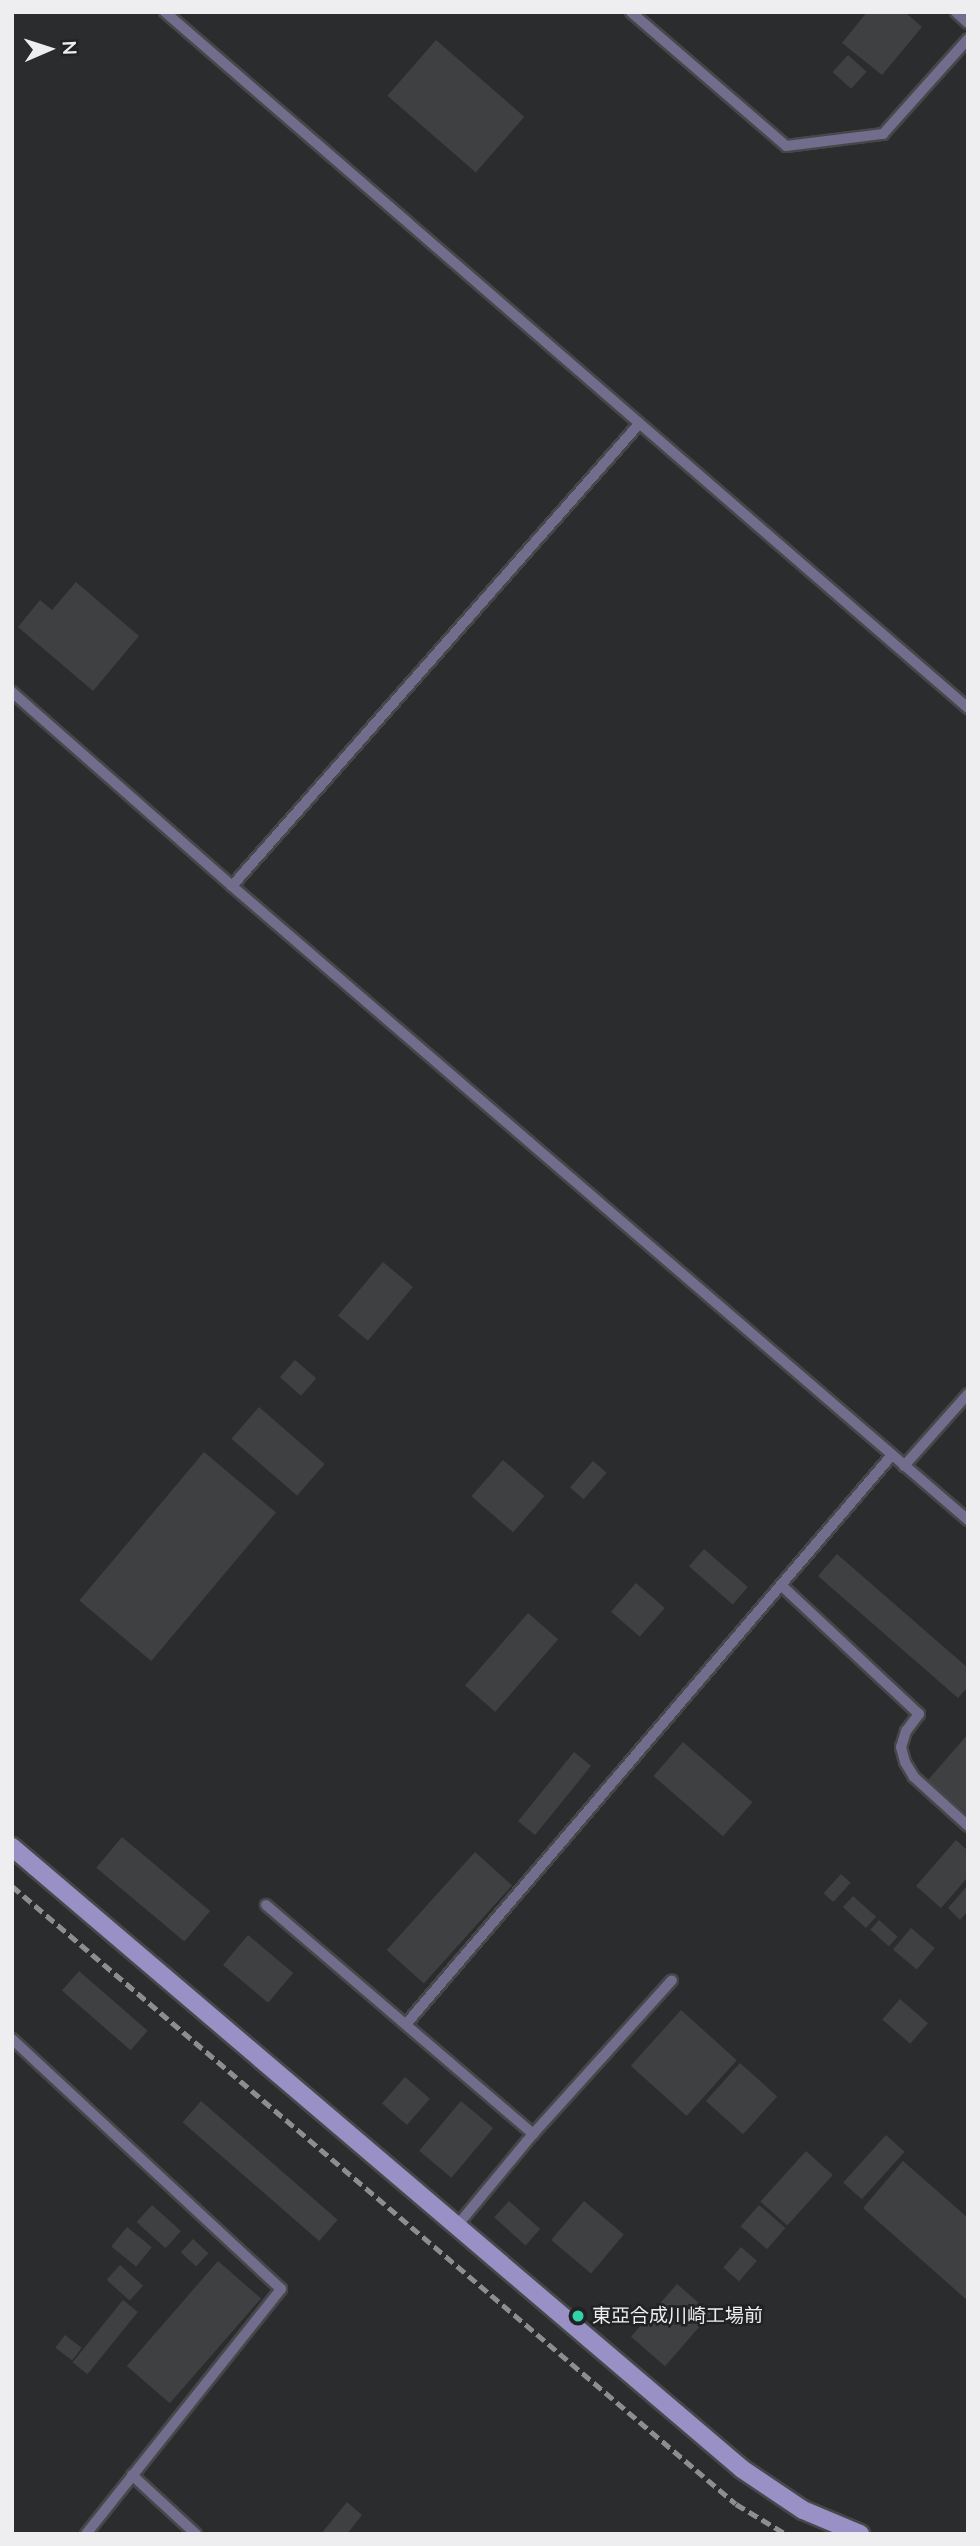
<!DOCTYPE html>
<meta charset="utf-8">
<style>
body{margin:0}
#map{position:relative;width:980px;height:2546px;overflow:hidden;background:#2b2c2e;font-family:Mulish,"Noto Sans JP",sans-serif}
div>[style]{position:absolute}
.building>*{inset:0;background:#3e4042;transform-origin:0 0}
.roads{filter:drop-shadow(2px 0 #464749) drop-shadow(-2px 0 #464749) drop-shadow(0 2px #464749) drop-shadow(0 -2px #464749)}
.lane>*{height:10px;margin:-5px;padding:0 5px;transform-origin:5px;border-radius:5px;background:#726d8d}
.secondary>*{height:18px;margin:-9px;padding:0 9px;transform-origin:9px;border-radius:9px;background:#9991c5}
.rail>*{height:5px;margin-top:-2.5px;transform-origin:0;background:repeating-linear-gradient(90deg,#8d8e90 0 10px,transparent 0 15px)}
.dots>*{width:19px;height:19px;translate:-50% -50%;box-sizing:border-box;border:4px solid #212224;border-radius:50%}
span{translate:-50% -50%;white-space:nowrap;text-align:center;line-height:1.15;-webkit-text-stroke:5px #212224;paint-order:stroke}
.poi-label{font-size:19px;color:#eeeef0}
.left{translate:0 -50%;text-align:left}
.frame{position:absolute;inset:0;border:14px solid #eeeef0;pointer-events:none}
.north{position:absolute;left:14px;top:14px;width:70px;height:70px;-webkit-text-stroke:5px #212224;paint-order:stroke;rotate:87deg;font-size:19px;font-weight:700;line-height:28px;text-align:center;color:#eeeef0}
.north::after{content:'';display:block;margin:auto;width:24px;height:32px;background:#eeeef0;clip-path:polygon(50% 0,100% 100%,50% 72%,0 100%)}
</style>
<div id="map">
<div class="building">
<i style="clip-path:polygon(867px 12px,905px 12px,922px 27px,882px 75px,842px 43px)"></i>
<i style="left:436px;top:40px;width:117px;height:74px;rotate:41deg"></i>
<i style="left:848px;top:55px;width:25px;height:23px;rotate:42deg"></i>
<i style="clip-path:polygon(76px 582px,139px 636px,93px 691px,18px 627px,40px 600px,52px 610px)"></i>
<i style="left:383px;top:1262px;width:39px;height:70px;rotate:40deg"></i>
<i style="left:295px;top:1360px;width:28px;height:23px;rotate:41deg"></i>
<i style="left:259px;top:1407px;width:87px;height:42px;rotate:41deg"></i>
<i style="left:204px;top:1452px;width:94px;height:194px;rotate:40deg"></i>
<i style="left:503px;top:1460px;width:55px;height:48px;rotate:41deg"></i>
<i style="left:593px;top:1461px;width:18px;height:35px;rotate:41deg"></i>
<i style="left:704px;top:1549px;width:58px;height:23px;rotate:41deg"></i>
<i style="clip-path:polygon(837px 1554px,968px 1668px,968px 1687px,958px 1698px,818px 1576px)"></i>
<i style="left:636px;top:1583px;width:38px;height:38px;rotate:41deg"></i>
<i style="left:528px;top:1613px;width:40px;height:96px;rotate:41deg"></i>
<i style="clip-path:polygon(968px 1734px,968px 1815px,928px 1780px)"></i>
<i style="left:683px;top:1742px;width:92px;height:45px;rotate:41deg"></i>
<i style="left:574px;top:1752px;width:22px;height:89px;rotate:39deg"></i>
<i style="left:122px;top:1837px;width:115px;height:40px;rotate:40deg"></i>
<i style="clip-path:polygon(956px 1840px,968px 1851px,968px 1877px,941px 1908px,916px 1886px)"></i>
<i style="left:475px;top:1852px;width:50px;height:132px;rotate:42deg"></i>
<i style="left:841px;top:1874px;width:13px;height:26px;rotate:42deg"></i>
<i style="clip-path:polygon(968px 1885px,968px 1911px,960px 1920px,948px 1908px)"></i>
<i style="left:853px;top:1896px;width:31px;height:15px;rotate:42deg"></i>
<i style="left:879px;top:1920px;width:25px;height:13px;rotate:42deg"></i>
<i style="left:911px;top:1928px;width:31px;height:28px;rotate:40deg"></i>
<i style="left:248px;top:1935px;width:59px;height:39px;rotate:40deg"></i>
<i style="left:79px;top:1971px;width:91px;height:26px;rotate:41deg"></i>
<i style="left:900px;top:1999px;width:37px;height:27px;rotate:41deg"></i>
<i style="left:681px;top:2010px;width:75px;height:75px;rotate:42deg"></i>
<i style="left:740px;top:2063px;width:50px;height:51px;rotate:42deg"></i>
<i style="left:405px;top:2077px;width:33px;height:35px;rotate:41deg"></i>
<i style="left:201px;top:2101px;width:181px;height:28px;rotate:41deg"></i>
<i style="left:461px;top:2101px;width:42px;height:65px;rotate:40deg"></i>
<i style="left:886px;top:2135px;width:25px;height:64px;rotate:42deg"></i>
<i style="left:806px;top:2151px;width:36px;height:68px;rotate:42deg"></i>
<i style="clip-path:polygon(903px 2161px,968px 2218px,968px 2301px,863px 2208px)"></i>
<i style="left:509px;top:2201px;width:42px;height:22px;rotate:42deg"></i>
<i style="left:584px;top:2201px;width:52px;height:51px;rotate:40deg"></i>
<i style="left:152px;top:2205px;width:39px;height:23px;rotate:42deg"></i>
<i style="left:759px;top:2205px;width:35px;height:28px;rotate:41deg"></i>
<i style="left:127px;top:2227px;width:32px;height:25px;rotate:39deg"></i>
<i style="left:193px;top:2239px;width:21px;height:18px;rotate:43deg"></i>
<i style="left:741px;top:2247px;width:21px;height:27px;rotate:41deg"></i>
<i style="left:218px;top:2261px;width:57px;height:139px;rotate:41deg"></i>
<i style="left:120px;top:2265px;width:31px;height:20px;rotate:42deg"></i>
<i style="left:677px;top:2284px;width:45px;height:70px;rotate:41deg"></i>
<i style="left:123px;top:2300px;width:19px;height:80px;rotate:39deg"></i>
<i style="left:65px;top:2335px;width:21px;height:16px;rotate:37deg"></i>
<i style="clip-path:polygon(347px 2502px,362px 2515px,347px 2534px,321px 2534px)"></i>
</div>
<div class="roads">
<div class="lane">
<i style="left:165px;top:12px;width:1063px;rotate:40.92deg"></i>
<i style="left:631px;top:12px;width:205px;rotate:40.8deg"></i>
<i style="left:786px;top:146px;width:98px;rotate:-7.1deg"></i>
<i style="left:883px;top:134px;width:127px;rotate:-48.2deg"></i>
<i style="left:956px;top:12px;width:16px;rotate:43deg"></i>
<i style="left:12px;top:692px;width:293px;rotate:41.4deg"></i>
<i style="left:232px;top:886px;width:971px;rotate:40.74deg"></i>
<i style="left:232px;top:886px;width:616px;rotate:-48.62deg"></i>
<i style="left:904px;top:1466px;width:96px;rotate:-48.4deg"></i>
<i style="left:781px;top:1585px;width:189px;rotate:43.1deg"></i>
<i style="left:919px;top:1714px;width:21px;rotate:127deg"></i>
<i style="left:906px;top:1731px;width:17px;rotate:107deg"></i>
<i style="left:901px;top:1747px;width:16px;rotate:75deg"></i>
<i style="left:905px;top:1762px;width:17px;rotate:59deg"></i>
<i style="left:914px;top:1777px;width:73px;rotate:42.2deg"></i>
<i style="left:266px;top:1905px;width:352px;rotate:40.6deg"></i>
<i style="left:407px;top:2023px;width:747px;rotate:-49.51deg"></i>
<i style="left:12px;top:2039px;width:367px;rotate:42.9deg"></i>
<i style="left:281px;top:2289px;width:313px;rotate:128.5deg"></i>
<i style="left:456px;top:2227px;width:121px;rotate:-50.4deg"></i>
<i style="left:533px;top:2134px;width:207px;rotate:-47.9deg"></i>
<i style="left:132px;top:2475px;width:87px;rotate:42.7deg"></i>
</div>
<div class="secondary">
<i style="left:12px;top:1847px;width:959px;rotate:40.43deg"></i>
<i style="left:742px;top:2469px;width:73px;rotate:33.9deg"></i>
<i style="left:803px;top:2510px;width:62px;rotate:22.8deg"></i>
</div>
</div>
<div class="rail">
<i style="left:12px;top:1886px;width:899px;rotate:40.49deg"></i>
<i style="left:696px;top:2470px;width:52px;rotate:40.4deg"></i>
<i style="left:736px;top:2504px;width:58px;rotate:31deg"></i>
</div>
<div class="dots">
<i style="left:578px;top:2316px;background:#30d4a9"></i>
</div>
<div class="poi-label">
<span class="left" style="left:592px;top:2316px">東亞合成川崎工場前</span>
</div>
<div class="frame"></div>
<div class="north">N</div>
</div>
